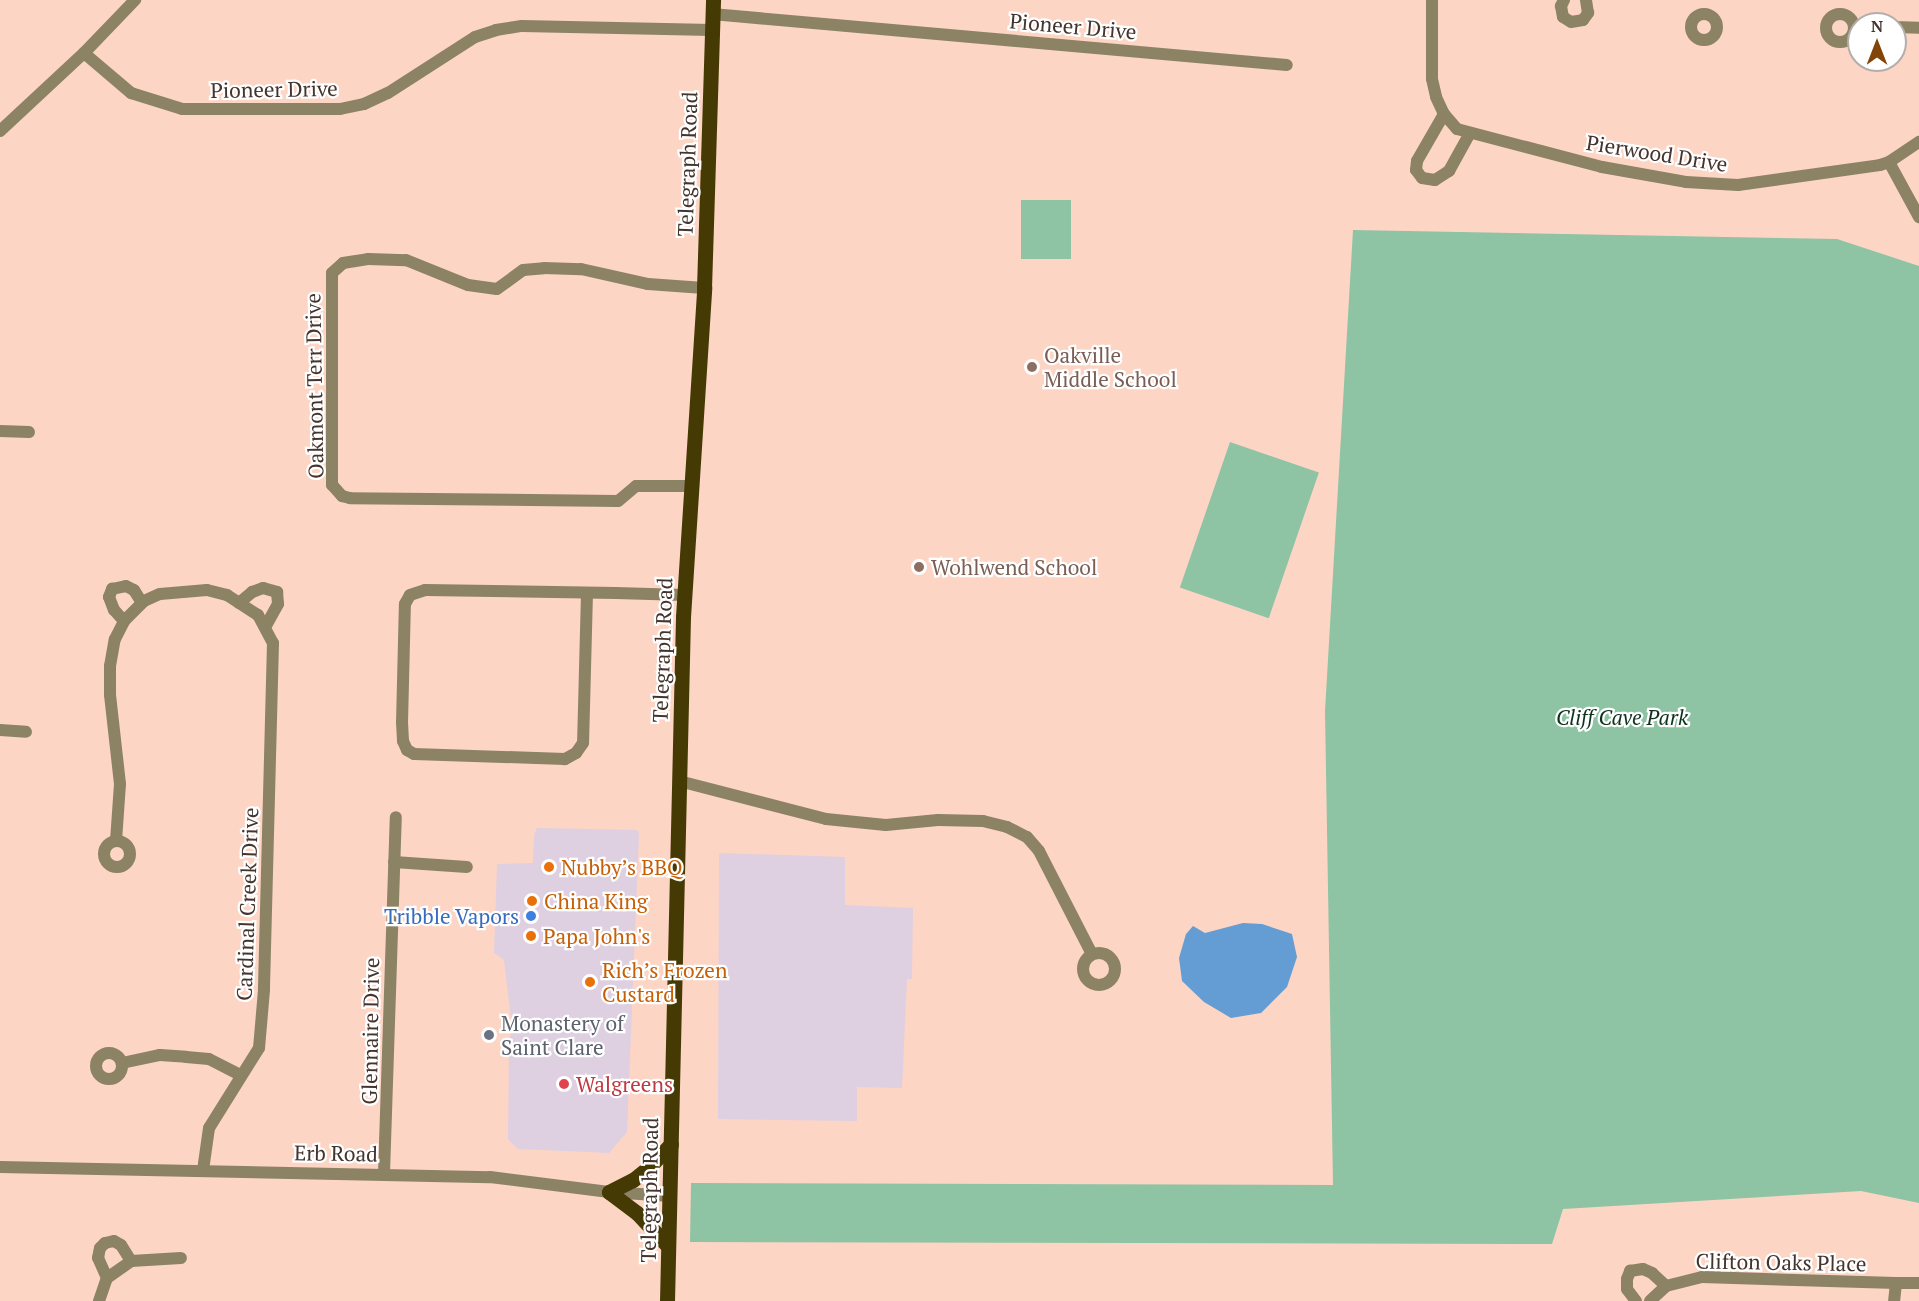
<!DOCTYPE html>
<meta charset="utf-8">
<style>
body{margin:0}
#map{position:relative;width:1919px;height:1301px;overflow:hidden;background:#fdd5c5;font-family:"PT Serif",serif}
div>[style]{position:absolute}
.commercial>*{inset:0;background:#decfe1}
.green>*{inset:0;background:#8ec3a3;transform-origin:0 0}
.water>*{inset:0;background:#649cd4}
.minor>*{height:12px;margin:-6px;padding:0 6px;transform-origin:6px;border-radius:6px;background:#8c8364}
.minor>.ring{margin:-6px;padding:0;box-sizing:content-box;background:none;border:12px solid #8c8364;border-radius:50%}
.major>*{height:15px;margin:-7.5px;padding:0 7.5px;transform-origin:7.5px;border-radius:7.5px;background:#463a04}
.dots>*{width:16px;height:16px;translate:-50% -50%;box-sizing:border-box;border:3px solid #fff;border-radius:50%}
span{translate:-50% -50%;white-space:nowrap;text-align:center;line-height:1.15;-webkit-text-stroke:4.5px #fff;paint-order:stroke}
.street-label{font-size:21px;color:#43342e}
.education-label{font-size:21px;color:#785e54}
.left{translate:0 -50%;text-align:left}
.park-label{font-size:21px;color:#0f321f;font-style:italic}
.food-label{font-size:21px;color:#c56008}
.shop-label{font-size:21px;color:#366cbe}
.right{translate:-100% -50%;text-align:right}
.worship-label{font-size:21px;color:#5b616d}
.health-label{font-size:21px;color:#be3a42}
.north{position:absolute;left:1847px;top:12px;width:60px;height:60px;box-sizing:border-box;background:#fff;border:2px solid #b4aeab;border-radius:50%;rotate:0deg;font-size:16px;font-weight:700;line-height:24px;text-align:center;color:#43342e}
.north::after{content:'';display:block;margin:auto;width:21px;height:27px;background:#834407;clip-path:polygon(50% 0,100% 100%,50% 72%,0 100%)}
</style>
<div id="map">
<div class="commercial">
<i style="clip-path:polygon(537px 828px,637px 830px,639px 833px,627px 1132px,609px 1153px,518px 1149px,508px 1139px,509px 1045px,512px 1027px,504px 960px,494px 953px,497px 864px,533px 863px,534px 835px)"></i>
<i style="clip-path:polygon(719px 853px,845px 857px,845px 905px,913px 908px,912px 979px,907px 979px,902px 1088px,857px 1087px,857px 1121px,718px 1119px)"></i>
</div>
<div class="green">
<i style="left:1021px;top:200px;width:50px;height:59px"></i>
<i style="clip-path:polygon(1353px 230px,1837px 239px,1919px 266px,1919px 1203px,1861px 1191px,1563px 1209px,1552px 1244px,690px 1242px,691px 1183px,1333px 1185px,1325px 711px)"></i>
<i style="left:1230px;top:442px;width:94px;height:154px;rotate:19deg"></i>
</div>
<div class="water">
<i style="clip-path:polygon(1243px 923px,1262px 924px,1292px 934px,1297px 957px,1287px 987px,1261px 1013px,1231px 1018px,1204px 1002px,1182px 981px,1179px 958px,1186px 934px,1193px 926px,1205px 933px)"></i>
</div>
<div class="minor">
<i style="left:1432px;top:0;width:79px;rotate:90deg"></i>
<i style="left:1432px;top:79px;width:18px;rotate:77deg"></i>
<i style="left:1436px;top:97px;width:19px;rotate:65deg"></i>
<i style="left:1444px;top:114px;width:20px;rotate:49deg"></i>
<i style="left:1457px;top:129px;width:150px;rotate:14.7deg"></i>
<i style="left:1602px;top:167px;width:85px;rotate:10.1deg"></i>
<i style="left:1686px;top:182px;width:52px;rotate:3.3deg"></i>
<i style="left:1738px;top:185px;width:143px;rotate:-8deg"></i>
<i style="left:1880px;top:165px;width:9px;rotate:-18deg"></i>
<i style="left:1889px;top:162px;width:36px;rotate:-34deg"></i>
<i style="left:1564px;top:0;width:7px;rotate:117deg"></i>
<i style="left:1561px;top:6px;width:11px;rotate:80deg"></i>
<i style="left:1563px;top:17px;width:9px;rotate:32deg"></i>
<i style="left:1571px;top:22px;width:12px;rotate:-9deg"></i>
<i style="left:1583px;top:20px;width:9px;rotate:-54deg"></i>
<i style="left:1588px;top:13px;width:13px;rotate:-99deg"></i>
<i class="ring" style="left:1691px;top:14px;width:14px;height:14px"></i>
<i class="ring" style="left:1826px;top:14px;width:16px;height:16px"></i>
<i style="left:712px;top:14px;width:577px;rotate:5.07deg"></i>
<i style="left:1895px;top:27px;width:24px;rotate:2deg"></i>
<i style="left:84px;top:53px;width:62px;rotate:40.4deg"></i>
<i style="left:131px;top:93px;width:53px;rotate:17.4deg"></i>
<i style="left:182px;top:109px;width:158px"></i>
<i style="left:340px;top:109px;width:25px;rotate:-12deg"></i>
<i style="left:364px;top:104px;width:26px;rotate:-25deg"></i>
<i style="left:388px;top:93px;width:103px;rotate:-32.8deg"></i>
<i style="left:475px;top:37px;width:22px;rotate:-18deg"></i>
<i style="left:496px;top:30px;width:26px;rotate:-9deg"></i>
<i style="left:522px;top:26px;width:190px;rotate:1.2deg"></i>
<i style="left:1444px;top:114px;width:54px;rotate:119.9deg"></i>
<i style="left:1417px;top:161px;width:9px;rotate:96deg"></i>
<i style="left:1416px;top:170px;width:10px;rotate:53deg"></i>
<i style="left:1422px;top:178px;width:13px;rotate:9deg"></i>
<i style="left:1435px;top:180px;width:17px;rotate:-33deg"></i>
<i style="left:1449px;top:171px;width:43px;rotate:-61.1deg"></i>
<i style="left:0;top:131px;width:115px;rotate:-42.9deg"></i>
<i style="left:84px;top:53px;width:74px;rotate:-46.1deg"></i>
<i style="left:1889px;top:162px;width:63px;rotate:61.4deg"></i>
<i style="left:0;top:431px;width:29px;rotate:2deg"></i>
<i style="left:690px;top:486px;width:54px;rotate:180deg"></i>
<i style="left:636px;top:486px;width:23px;rotate:140deg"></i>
<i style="left:618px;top:501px;width:268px;rotate:-179.4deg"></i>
<i style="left:350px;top:498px;width:8px;rotate:-166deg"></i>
<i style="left:342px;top:496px;width:15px;rotate:-132deg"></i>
<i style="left:332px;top:485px;width:212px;rotate:-90deg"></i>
<i style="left:332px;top:273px;width:15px;rotate:-42deg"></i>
<i style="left:343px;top:263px;width:25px;rotate:-9deg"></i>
<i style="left:368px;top:259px;width:38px;rotate:2deg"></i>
<i style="left:406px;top:260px;width:67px;rotate:22deg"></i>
<i style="left:468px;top:285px;width:29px;rotate:8deg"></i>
<i style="left:497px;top:289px;width:32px;rotate:-36deg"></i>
<i style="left:523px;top:270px;width:21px;rotate:-5deg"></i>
<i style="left:544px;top:268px;width:37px;rotate:2deg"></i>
<i style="left:581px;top:269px;width:69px;rotate:12.6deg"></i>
<i style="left:648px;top:284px;width:56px;rotate:4.1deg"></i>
<i style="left:587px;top:593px;width:150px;rotate:91.5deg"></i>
<i style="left:583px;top:743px;width:12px;rotate:125deg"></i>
<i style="left:576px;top:753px;width:13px;rotate:151deg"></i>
<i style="left:565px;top:759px;width:151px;rotate:-178.1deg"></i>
<i style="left:414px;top:754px;width:8px;rotate:-150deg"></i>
<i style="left:407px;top:750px;width:10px;rotate:-114deg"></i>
<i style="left:403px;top:741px;width:18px;rotate:-93deg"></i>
<i style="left:402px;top:723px;width:119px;rotate:-88.6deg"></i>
<i style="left:405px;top:604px;width:10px;rotate:-61deg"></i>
<i style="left:410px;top:595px;width:16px;rotate:-18deg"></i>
<i style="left:425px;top:590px;width:191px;rotate:0.9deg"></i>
<i style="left:616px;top:593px;width:68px;rotate:1.7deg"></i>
<i style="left:239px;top:603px;width:17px;rotate:-40deg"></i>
<i style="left:252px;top:592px;width:12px;rotate:-20deg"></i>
<i style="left:263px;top:588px;width:15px;rotate:16deg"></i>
<i style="left:277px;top:592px;width:12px;rotate:85deg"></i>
<i style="left:278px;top:604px;width:26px;rotate:119deg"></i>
<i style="left:124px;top:621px;width:15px;rotate:-132deg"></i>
<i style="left:114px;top:610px;width:14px;rotate:-111deg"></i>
<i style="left:109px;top:597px;width:9px;rotate:-69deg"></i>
<i style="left:112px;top:589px;width:14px;rotate:-12deg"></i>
<i style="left:126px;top:586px;width:9px;rotate:27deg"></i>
<i style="left:134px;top:590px;width:15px;rotate:58deg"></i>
<i style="left:0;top:730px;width:26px;rotate:4deg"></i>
<i style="left:679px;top:781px;width:152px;rotate:14.5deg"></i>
<i style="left:826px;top:819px;width:60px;rotate:5.7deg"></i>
<i style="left:886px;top:825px;width:52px;rotate:-5.5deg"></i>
<i style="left:938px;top:820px;width:45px;rotate:1.3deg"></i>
<i style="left:983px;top:821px;width:25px;rotate:14deg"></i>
<i style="left:1007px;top:827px;width:22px;rotate:27deg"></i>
<i style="left:1027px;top:837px;width:18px;rotate:49deg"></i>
<i style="left:1039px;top:851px;width:116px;rotate:62.8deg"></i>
<i class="ring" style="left:104px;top:841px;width:14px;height:14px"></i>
<i style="left:116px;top:841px;width:57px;rotate:-86deg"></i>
<i style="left:120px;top:784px;width:90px;rotate:-96.4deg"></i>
<i style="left:110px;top:695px;width:29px;rotate:-90deg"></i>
<i style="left:110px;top:666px;width:27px;rotate:-80deg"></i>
<i style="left:115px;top:639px;width:20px;rotate:-63deg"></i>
<i style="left:124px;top:621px;width:28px;rotate:-45deg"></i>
<i style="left:144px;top:601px;width:17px;rotate:-24deg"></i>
<i style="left:160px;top:594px;width:47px;rotate:-4.9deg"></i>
<i style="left:207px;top:590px;width:21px;rotate:14deg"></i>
<i style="left:227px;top:595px;width:37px;rotate:33deg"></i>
<i style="left:258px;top:615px;width:32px;rotate:62deg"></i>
<i style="left:273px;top:643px;width:347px;rotate:91.5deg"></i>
<i style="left:264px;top:990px;width:58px;rotate:94.9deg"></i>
<i style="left:259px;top:1048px;width:94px;rotate:122deg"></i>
<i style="left:209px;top:1128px;width:42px;rotate:98.1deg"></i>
<i style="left:394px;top:862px;width:73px;rotate:3.9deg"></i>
<i class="ring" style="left:1083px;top:953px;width:20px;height:20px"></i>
<i class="ring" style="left:96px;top:1053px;width:14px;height:14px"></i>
<i style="left:122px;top:1063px;width:39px;rotate:-12deg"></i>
<i style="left:160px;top:1055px;width:26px;rotate:4deg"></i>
<i style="left:186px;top:1057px;width:23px;rotate:5deg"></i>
<i style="left:209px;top:1059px;width:36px;rotate:27deg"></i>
<i style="left:0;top:1167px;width:490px;rotate:1.2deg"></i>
<i style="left:490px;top:1177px;width:120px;rotate:7.2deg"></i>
<i style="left:609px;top:1192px;width:61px;rotate:3.8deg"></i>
<i style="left:384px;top:1173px;width:356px;rotate:-88.1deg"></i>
<i style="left:107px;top:1278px;width:22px;rotate:-114deg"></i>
<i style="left:98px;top:1258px;width:10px;rotate:-79deg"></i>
<i style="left:100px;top:1248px;width:7px;rotate:-45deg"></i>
<i style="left:105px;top:1243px;width:9px;rotate:-13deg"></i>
<i style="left:114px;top:1241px;width:8px;rotate:30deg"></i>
<i style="left:121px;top:1245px;width:19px;rotate:58deg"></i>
<i style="left:1896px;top:1283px;width:23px"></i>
<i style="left:99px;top:1301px;width:24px;rotate:-71deg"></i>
<i style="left:107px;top:1278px;width:29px;rotate:-35deg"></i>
<i style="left:131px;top:1261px;width:50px;rotate:-3.4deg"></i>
<i style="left:1636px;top:1301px;width:15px;rotate:-127deg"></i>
<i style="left:1627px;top:1289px;width:10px;rotate:-90deg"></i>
<i style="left:1627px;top:1279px;width:9px;rotate:-69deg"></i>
<i style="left:1630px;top:1271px;width:13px;rotate:-9deg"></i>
<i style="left:1643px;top:1269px;width:10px;rotate:24deg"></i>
<i style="left:1652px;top:1273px;width:19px;rotate:43deg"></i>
<i style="left:1650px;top:1301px;width:22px;rotate:-43deg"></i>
<i style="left:1666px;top:1286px;width:37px;rotate:-14deg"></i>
<i style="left:1702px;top:1277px;width:194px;rotate:1.8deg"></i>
<i style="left:1896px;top:1283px;width:18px;rotate:96deg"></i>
</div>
<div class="major">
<i style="left:668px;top:1246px;width:45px;rotate:-133.2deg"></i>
<i style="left:637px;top:1213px;width:35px;rotate:-143deg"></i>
<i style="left:609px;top:1192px;width:27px;rotate:-27deg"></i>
<i style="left:633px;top:1180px;width:19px;rotate:-39deg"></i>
<i style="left:648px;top:1168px;width:33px;rotate:-46deg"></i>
<i style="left:667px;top:1301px;width:684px;rotate:-88.66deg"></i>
<i style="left:683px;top:617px;width:330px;rotate:-86.3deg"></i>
<i style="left:704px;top:288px;width:288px;rotate:-88.2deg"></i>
</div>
<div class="dots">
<i style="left:1032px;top:367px;background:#8d6e63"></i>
<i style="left:919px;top:567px;background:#8d6e63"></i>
<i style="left:549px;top:867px;background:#e8710a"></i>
<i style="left:532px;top:901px;background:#e8710a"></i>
<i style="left:531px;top:916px;background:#3f7fe0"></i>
<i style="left:531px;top:936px;background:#e8710a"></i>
<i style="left:590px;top:982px;background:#e8710a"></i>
<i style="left:489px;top:1035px;background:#6b7280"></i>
<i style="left:564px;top:1084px;background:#e0444e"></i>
</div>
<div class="street-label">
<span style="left:1073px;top:26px;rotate:5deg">Pioneer Drive</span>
<span style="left:274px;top:89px;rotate:-1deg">Pioneer Drive</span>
<span style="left:1657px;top:153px;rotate:9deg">Pierwood Drive</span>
<span style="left:687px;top:164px;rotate:-88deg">Telegraph Road</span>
<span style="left:314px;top:386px;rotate:-91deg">Oakmont Terr Drive</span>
<span style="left:662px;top:650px;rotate:-88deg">Telegraph Road</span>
<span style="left:247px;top:904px;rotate:-88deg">Cardinal Creek Drive</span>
<span style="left:370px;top:1031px;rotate:-89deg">Glennaire Drive</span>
<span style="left:336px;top:1153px;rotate:1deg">Erb Road</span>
<span style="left:649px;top:1190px;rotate:-89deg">Telegraph Road</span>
<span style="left:1781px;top:1262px;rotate:1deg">Clifton Oaks Place</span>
</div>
<div class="education-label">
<span class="left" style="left:1044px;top:367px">Oakville<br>Middle School</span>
<span class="left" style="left:931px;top:567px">Wohlwend School</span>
</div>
<div class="park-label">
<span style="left:1622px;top:717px">Cliff Cave Park</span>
</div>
<div class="food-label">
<span class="left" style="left:561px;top:867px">Nubby’s BBQ</span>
<span class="left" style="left:544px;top:901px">China King</span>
<span class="left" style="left:543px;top:936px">Papa John's</span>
<span class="left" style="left:602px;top:982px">Rich’s Frozen<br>Custard</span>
</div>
<div class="shop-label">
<span class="right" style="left:519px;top:916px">Tribble Vapors</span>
</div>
<div class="worship-label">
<span class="left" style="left:501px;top:1035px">Monastery of<br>Saint Clare</span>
</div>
<div class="health-label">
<span class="left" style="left:576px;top:1084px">Walgreens</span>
</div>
<div class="north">N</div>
</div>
